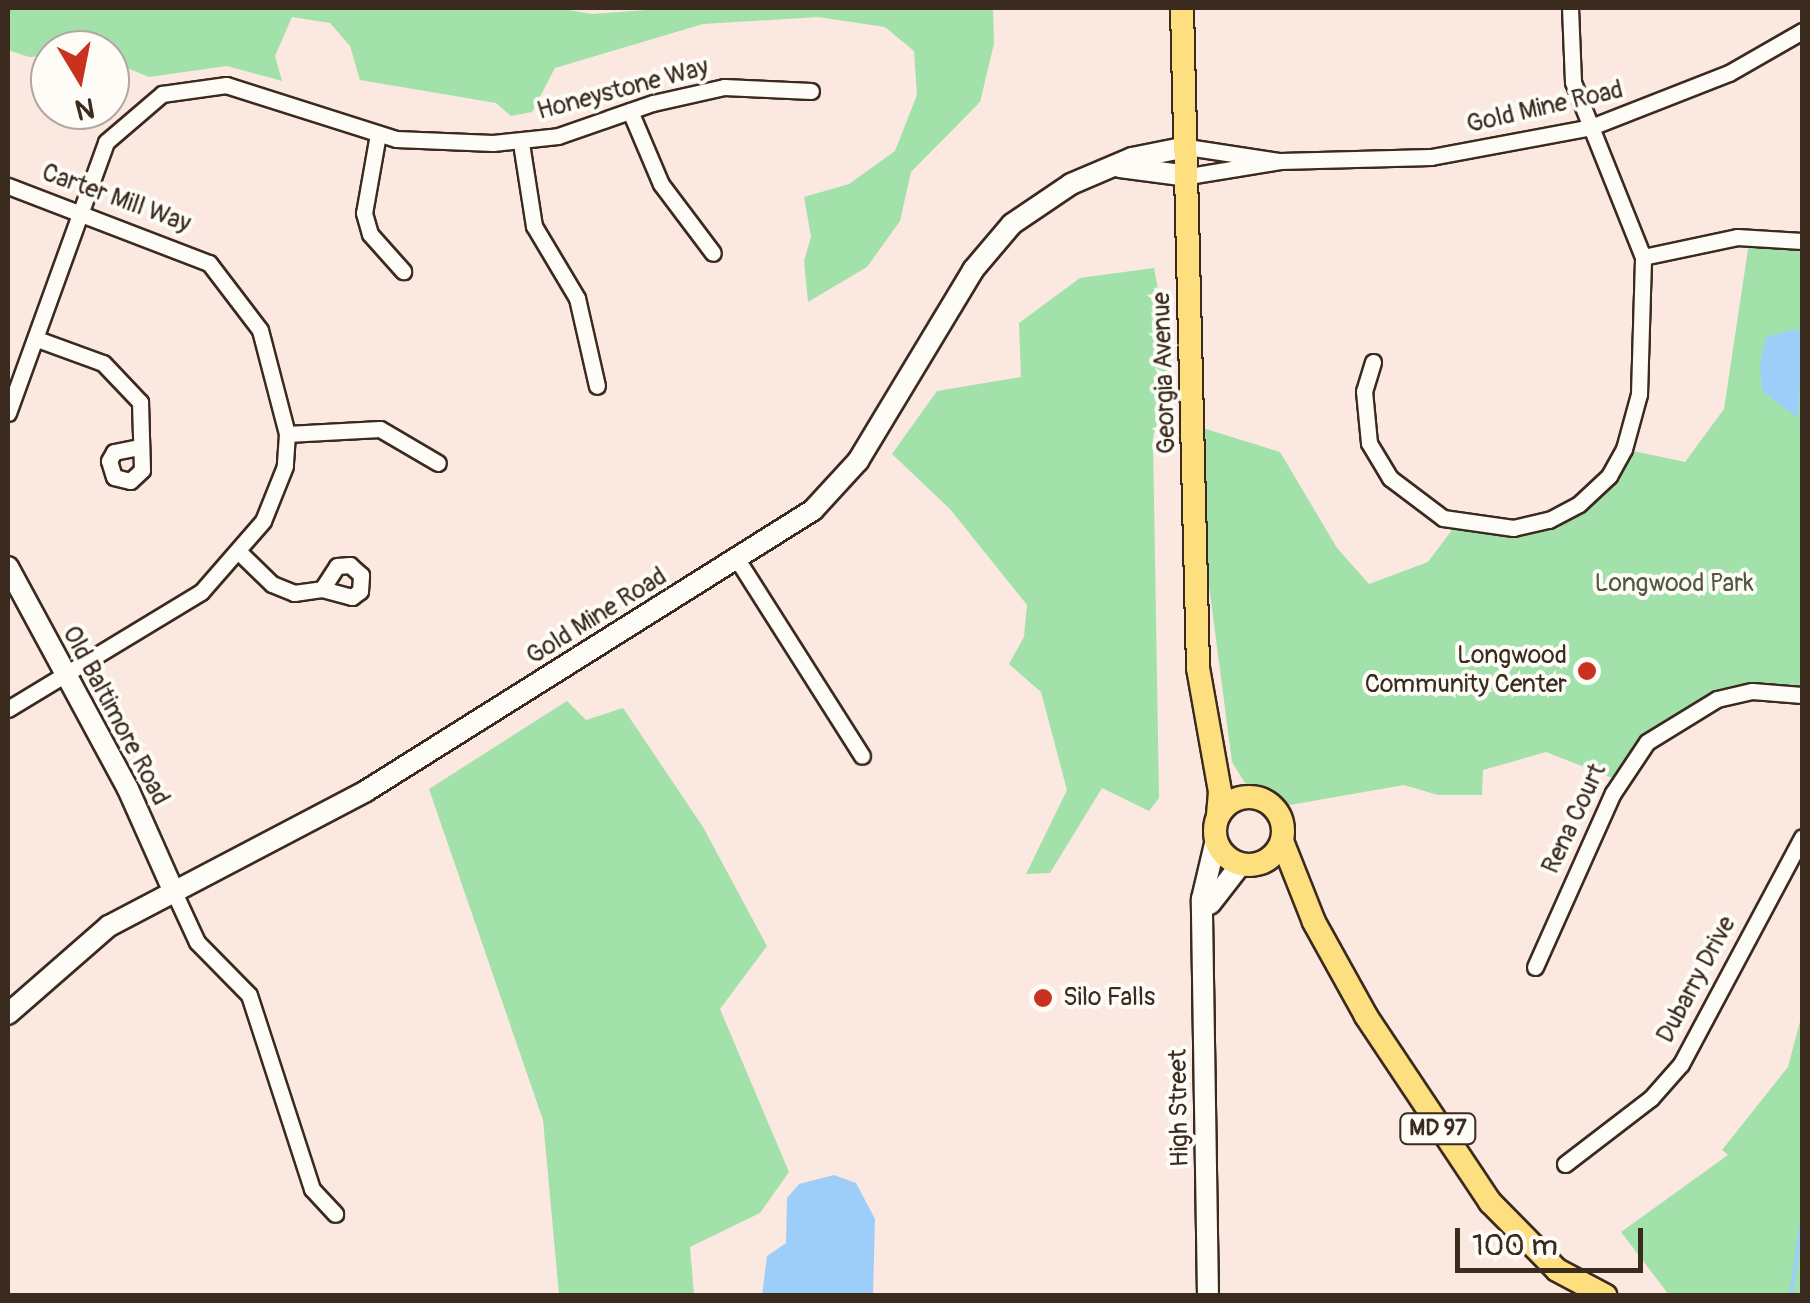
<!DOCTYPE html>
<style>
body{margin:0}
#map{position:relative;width:1810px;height:1303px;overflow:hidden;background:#fbe8e1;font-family:Pangolin,sans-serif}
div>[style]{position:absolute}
.green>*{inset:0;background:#a2e1a9}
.water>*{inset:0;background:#9dcefa}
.stream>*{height:4px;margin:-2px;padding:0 2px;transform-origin:2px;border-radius:2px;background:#9dcefa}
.roads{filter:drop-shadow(2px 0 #3b2a1e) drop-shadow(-2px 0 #3b2a1e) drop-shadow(0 2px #3b2a1e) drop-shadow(0 -2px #3b2a1e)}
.street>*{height:15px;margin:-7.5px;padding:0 7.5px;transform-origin:7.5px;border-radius:7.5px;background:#fdfcf7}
.secondary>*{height:20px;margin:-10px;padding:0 10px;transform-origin:10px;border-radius:10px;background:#fdfcf7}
.primary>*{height:22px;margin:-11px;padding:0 11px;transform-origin:11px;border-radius:11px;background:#fedf80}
.primary>.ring{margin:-11px;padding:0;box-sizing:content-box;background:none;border:22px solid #fedf80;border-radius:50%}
.dots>*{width:28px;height:28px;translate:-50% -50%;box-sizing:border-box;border:5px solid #fdfcf7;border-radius:50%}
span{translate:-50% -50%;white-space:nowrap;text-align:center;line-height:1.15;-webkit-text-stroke:8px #fdfcf7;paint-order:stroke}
.shield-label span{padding:2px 8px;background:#fdfcf7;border:2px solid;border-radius:8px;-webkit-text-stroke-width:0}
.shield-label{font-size:22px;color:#3b2a1e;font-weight:700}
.street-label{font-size:25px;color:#3b2a1e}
.park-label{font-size:25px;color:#555841}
.poi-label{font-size:25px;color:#3b2a1e}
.right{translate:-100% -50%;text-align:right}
.left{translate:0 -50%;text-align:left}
.frame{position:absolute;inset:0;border:10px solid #3b2a1e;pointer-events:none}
.north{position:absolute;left:30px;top:30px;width:100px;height:100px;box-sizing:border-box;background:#fdfcf7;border:2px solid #afa8a0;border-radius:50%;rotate:170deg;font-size:28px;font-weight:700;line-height:40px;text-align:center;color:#3b2a1e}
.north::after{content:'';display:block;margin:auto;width:35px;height:45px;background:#c8321e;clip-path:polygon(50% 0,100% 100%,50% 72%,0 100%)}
.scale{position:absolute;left:1455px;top:1228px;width:188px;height:45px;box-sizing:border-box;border:5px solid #3b2a1e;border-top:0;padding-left:12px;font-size:30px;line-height:35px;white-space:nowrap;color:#3b2a1e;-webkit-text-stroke:8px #fdfcf7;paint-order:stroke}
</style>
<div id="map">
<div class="green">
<i style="clip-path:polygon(8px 8px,557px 8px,592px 14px,675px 8px,993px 8px,994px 44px,980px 102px,911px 172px,900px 221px,867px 267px,808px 302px,804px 261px,811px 237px,804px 197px,849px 184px,895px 151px,917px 95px,914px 51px,885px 27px,818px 17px,703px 24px,555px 68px,532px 112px,511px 116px,496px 103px,360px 80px,350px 46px,330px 23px,292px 17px,275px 56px,282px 81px,227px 66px,149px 77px,110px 61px,110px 50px,50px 50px,50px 56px,29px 57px,8px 50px)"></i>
<i style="clip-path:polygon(1750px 236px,1802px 241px,1802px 695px,1746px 692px,1673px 721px,1620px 781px,1546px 752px,1483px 770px,1482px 795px,1438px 795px,1404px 785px,1284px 806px,1245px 783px,1232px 762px,1205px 555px,1203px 428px,1280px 452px,1337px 548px,1369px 584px,1428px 562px,1458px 522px,1513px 528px,1579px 504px,1624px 449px,1685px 462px,1724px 409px)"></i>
<i style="clip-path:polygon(1154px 268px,1172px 364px,1153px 438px,1159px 798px,1149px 811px,1102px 788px,1050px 873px,1026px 874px,1067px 790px,1041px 692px,1009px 664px,1024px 637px,1027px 605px,950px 509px,892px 454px,937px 391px,1021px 377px,1019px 323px,1080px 278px)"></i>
<i style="clip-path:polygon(567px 701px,586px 720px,623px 708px,703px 827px,767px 946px,720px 1009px,789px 1172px,760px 1213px,690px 1247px,694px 1295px,559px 1295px,543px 1120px,429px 789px)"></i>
<i style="clip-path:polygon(1802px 1014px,1802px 1295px,1669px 1295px,1621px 1232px,1728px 1155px,1722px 1150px,1788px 1067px)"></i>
</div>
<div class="water">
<i style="clip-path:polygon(1795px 329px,1802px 333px,1798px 418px,1762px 391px,1760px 364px,1766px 337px)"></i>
<i style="clip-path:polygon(834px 1175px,856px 1183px,875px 1219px,873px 1295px,762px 1295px,767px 1256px,786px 1243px,787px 1198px,799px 1184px)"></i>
</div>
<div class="stream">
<i style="left:1791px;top:1296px;width:76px;rotate:-81.7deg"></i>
</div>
<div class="roads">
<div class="street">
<i style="left:630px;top:111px;width:79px;rotate:67deg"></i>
<i style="left:661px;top:184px;width:86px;rotate:53deg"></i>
<i style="left:378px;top:134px;width:80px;rotate:100deg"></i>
<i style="left:364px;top:213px;width:22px;rotate:74deg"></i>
<i style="left:370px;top:234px;width:50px;rotate:48.3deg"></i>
<i style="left:521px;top:143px;width:84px;rotate:81.1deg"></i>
<i style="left:534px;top:226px;width:84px;rotate:59.2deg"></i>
<i style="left:577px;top:298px;width:90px;rotate:77.2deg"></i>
<i style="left:1187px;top:147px;width:94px;rotate:8.6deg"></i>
<i style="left:1280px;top:161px;width:93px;rotate:170.7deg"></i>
<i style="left:1280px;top:161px;width:151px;rotate:-1.5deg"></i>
<i style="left:1431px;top:157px;width:163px;rotate:-10.6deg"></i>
<i style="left:1591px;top:127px;width:148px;rotate:-21.4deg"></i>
<i style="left:1729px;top:73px;width:84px;rotate:-29.9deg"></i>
<i style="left:8px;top:186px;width:215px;rotate:21deg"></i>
<i style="left:209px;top:263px;width:84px;rotate:52.7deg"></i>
<i style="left:260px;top:330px;width:107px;rotate:75.4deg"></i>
<i style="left:287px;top:434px;width:32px;rotate:94deg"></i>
<i style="left:285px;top:466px;width:59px;rotate:111.8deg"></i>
<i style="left:263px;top:521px;width:94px;rotate:131.1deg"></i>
<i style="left:201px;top:592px;width:226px;rotate:148.8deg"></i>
<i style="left:1643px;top:257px;width:96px;rotate:-12deg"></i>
<i style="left:1737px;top:237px;width:65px;rotate:3.5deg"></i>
<i style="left:37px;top:339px;width:70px;rotate:20deg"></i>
<i style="left:103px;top:363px;width:54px;rotate:46.5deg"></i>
<i style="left:140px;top:402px;width:68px;rotate:88.3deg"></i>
<i style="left:142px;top:470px;width:16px;rotate:137deg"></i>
<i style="left:130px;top:481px;width:16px;rotate:-166deg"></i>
<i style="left:114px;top:477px;width:17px;rotate:-107deg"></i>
<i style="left:109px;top:461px;width:10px;rotate:-61deg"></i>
<i style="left:114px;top:452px;width:25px;rotate:-11deg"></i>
<i style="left:1373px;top:362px;width:30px;rotate:107deg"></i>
<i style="left:1364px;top:391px;width:52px;rotate:84.5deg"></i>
<i style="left:1369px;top:443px;width:41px;rotate:59deg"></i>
<i style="left:1390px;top:478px;width:66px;rotate:37deg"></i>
<i style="left:1443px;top:518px;width:71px;rotate:8.1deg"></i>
<i style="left:1513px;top:528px;width:37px;rotate:-13deg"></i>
<i style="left:1549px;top:520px;width:34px;rotate:-28deg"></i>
<i style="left:1579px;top:504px;width:41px;rotate:-43deg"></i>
<i style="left:1609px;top:476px;width:31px;rotate:-61deg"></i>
<i style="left:1624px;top:449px;width:57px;rotate:-74.7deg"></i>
<i style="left:1639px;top:394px;width:137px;rotate:-88.3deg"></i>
<i style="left:1643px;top:257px;width:188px;rotate:-111.8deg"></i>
<i style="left:1573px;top:82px;width:74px;rotate:-92.3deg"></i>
<i style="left:8px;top:413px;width:288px;rotate:-70.1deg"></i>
<i style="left:106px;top:142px;width:74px;rotate:-40.6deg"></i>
<i style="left:162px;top:94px;width:65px;rotate:-8deg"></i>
<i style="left:226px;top:85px;width:178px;rotate:17.6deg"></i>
<i style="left:396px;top:139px;width:97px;rotate:2.4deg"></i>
<i style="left:493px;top:143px;width:65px;rotate:-6.1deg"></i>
<i style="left:558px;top:136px;width:101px;rotate:-19.2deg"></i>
<i style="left:653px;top:103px;width:73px;rotate:-12.7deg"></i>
<i style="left:724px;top:87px;width:87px;rotate:2.6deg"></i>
<i style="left:287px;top:434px;width:93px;rotate:-3.1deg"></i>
<i style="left:380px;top:429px;width:67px;rotate:30.4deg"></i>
<i style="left:239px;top:552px;width:46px;rotate:44.1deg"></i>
<i style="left:272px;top:584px;width:24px;rotate:22deg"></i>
<i style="left:294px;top:593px;width:28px;rotate:-8deg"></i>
<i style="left:322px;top:589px;width:31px;rotate:15deg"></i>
<i style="left:352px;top:597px;width:10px;rotate:-37deg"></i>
<i style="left:360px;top:591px;width:16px;rotate:-86deg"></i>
<i style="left:361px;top:575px;width:15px;rotate:-138deg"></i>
<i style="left:350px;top:565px;width:13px;rotate:176deg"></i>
<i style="left:337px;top:566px;width:27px;rotate:123deg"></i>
<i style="left:737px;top:559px;width:233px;rotate:57.6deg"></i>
<i style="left:173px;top:890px;width:57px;rotate:65.2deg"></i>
<i style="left:197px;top:942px;width:74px;rotate:45.5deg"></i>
<i style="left:249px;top:995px;width:204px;rotate:72deg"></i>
<i style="left:312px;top:1189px;width:34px;rotate:47deg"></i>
<i style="left:1535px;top:967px;width:191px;rotate:-65.9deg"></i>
<i style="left:1613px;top:793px;width:61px;rotate:-56.3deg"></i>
<i style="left:1647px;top:742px;width:82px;rotate:-31.6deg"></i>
<i style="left:1717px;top:699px;width:36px;rotate:-13deg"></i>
<i style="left:1752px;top:691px;width:50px;rotate:4.6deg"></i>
<i style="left:1565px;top:1164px;width:108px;rotate:-37.5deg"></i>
<i style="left:1651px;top:1098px;width:45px;rotate:-48.6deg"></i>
<i style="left:1681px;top:1064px;width:257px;rotate:-61.9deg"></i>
</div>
<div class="secondary">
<i style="left:1120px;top:167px;width:69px;rotate:7.5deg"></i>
<i style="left:8px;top:567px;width:252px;rotate:61.6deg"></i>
<i style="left:128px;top:789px;width:111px;rotate:66deg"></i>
<i style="left:1210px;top:904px;width:51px;rotate:-52.2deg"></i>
<i style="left:8px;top:1014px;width:134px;rotate:-41.1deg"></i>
<i style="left:109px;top:926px;width:290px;rotate:-27.7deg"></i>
<i style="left:366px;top:791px;width:528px;rotate:-32.15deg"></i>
<i style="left:813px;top:510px;width:67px;rotate:-47.4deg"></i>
<i style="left:858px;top:461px;width:223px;rotate:-58.9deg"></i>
<i style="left:973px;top:270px;width:60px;rotate:-49.7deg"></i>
<i style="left:1012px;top:224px;width:71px;rotate:-34.1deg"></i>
<i style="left:1071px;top:184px;width:66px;rotate:-23.1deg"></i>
<i style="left:1132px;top:158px;width:56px;rotate:-11.3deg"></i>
<i style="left:1208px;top:1296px;width:397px;rotate:-90.9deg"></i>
<i style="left:1202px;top:899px;width:61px;rotate:-76.7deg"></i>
</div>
<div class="primary">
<i style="left:1182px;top:8px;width:660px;rotate:88.61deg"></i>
<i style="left:1198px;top:668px;width:126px;rotate:79.9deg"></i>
<i style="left:1220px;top:792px;width:24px;rotate:95deg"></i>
<i class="ring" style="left:1215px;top:797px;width:46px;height:46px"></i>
<i style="left:1282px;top:841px;width:87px;rotate:68.4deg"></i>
<i style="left:1314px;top:922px;width:107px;rotate:61deg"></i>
<i style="left:1366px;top:1016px;width:224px;rotate:56.3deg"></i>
<i style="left:1490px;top:1202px;width:95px;rotate:45.4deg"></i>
<i style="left:1557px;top:1270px;width:55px;rotate:28deg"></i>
</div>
</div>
<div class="dots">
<i style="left:1587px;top:671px;background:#c8321e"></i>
<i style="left:1043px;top:998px;background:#c8321e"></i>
</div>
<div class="shield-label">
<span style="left:1438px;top:1129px">MD 97</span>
</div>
<div class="street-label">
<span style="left:623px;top:90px;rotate:-15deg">Honeystone Way</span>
<span style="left:1545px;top:108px;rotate:-13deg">Gold Mine Road</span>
<span style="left:116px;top:199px;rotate:20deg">Carter Mill Way</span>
<span style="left:1165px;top:373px;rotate:-92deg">Georgia Avenue</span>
<span style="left:597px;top:617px;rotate:-32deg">Gold Mine Road</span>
<span style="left:115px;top:716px;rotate:62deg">Old Baltimore Road</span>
<span style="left:1575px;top:819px;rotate:-65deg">Rena Court</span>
<span style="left:1697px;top:980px;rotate:-62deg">Dubarry Drive</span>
<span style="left:1180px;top:1108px;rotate:-91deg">High Street</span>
</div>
<div class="park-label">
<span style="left:1674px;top:584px">Longwood Park</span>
</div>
<div class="poi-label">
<span class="right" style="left:1567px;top:671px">Longwood<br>Community Center</span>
<span class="left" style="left:1063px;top:998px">Silo Falls</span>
</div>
<div class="frame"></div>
<div class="north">N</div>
<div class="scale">100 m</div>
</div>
